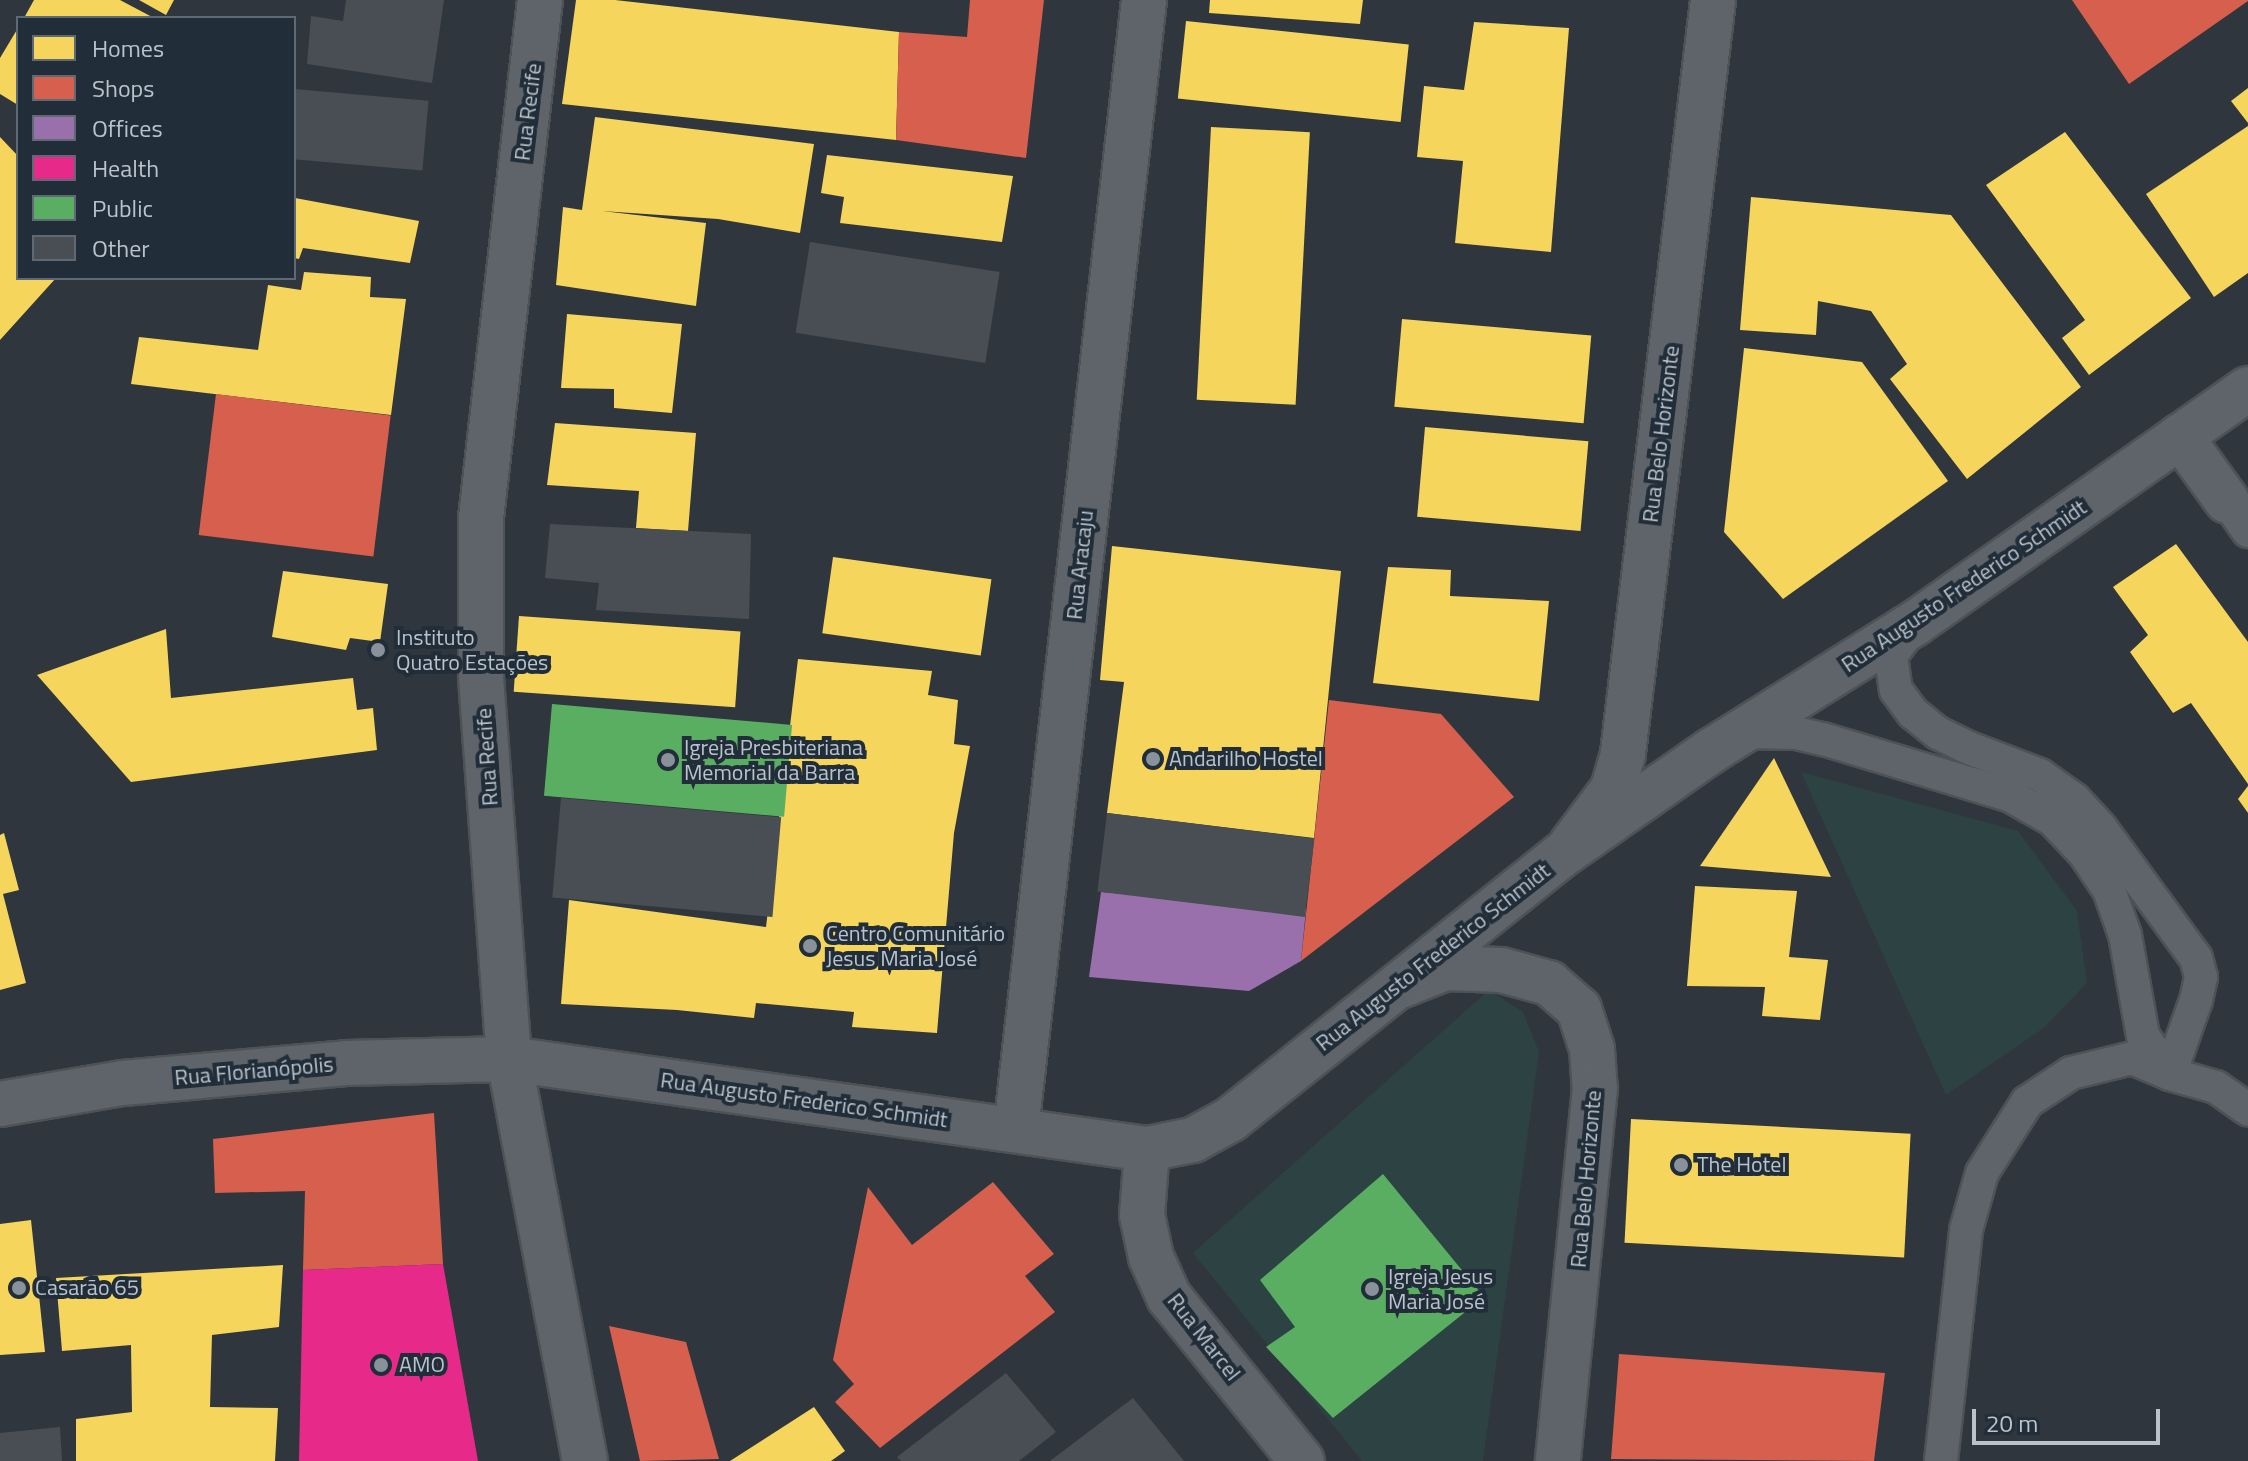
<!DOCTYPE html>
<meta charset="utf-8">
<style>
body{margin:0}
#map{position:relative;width:2248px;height:1461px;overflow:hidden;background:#2f363d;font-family:"Titillium Web",sans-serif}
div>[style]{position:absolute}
.green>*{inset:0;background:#2c4243}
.homes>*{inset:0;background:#f6d55c;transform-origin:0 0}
.shops>*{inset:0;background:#d6604d;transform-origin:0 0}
.offices>*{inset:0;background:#9970ab}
.health>*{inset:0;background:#e7298a}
.public>*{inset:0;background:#5aae61;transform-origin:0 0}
.building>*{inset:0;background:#484e54;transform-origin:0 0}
.roads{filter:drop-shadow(2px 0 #4d5257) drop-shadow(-2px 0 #4d5257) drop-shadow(0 2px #4d5257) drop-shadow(0 -2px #4d5257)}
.service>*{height:32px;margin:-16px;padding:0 16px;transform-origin:16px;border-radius:16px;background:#5f646a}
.minor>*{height:44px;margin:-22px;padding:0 22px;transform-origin:22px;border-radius:22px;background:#5f646a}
.tertiary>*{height:44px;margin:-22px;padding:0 22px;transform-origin:22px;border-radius:22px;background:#5f646a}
.dots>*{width:22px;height:22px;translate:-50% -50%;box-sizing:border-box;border:4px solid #212d38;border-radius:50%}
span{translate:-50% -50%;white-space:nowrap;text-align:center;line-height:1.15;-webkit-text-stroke:8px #212d38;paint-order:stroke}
.street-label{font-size:22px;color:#bac3cc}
.poi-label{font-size:22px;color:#bac3cc}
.left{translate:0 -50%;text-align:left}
.legend{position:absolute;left:16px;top:16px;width:280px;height:264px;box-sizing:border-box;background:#212d38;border:2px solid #5e6973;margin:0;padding:10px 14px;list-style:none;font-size:24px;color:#bac3cc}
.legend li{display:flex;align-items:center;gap:16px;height:40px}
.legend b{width:40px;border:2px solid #5e6973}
.scale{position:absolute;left:1972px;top:1409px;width:188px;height:36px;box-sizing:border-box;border:4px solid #bac3cc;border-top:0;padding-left:10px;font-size:24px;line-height:28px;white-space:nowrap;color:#bac3cc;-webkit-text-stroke:6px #212d38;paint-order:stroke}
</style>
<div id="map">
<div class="green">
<i style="clip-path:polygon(1801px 772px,2018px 831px,2077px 911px,2087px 983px,2044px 1028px,1946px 1095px)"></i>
<i style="clip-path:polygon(1489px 990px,1523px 1012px,1539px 1052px,1483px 1461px,1362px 1461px,1193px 1253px)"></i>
</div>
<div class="homes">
<i style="clip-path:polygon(34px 0,120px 0,154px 18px,24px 18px)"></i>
<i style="clip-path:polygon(139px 0,174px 0,166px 15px)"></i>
<i style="clip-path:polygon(576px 0,615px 0,899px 32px,896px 140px,562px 104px)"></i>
<i style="clip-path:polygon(1210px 0,1363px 0,1360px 24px,1209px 13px)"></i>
<i style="left:1186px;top:21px;width:224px;height:78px;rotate:6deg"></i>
<i style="clip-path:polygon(1474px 22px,1569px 28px,1551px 252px,1455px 243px,1463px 161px,1417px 157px,1424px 86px,1464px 90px)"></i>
<i style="clip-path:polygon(18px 28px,18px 105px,0 94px,0 58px)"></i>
<i style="clip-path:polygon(2248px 88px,2248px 123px,2231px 101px)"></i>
<i style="clip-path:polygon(595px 117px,814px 144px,800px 233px,718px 219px,602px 211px,706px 223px,696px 306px,556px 285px,563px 207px,582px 210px)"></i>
<i style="clip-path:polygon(2248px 126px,2248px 273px,2214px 297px,2146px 194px)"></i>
<i style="left:1211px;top:127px;width:99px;height:273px;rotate:3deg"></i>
<i style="clip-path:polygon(2065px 132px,2191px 298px,2089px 375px,2062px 338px,2085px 320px,1986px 185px)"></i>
<i style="clip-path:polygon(0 137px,18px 156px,18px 278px,56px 278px,0 340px)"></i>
<i style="clip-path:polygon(827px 155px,1013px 176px,1002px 242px,840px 223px,844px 197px,821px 193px)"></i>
<i style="clip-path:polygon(1751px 197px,1951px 215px,2081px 387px,1967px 479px,1890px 379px,1907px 364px,1871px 311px,1818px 301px,1816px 335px,1740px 330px)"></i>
<i style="clip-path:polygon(295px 198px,419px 221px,410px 263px,303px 248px,299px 259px,294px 258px)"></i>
<i style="clip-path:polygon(304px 272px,371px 277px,370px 297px,406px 299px,391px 415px,131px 384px,139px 337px,258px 350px,268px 285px,301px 290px)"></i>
<i style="clip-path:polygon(567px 314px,682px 324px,672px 413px,614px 408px,614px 389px,561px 388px)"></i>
<i style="left:1402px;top:319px;width:190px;height:88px;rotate:5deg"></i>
<i style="clip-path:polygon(1744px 348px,1862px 362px,1948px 481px,1783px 599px,1724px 532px)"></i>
<i style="clip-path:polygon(555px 423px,696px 433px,688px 531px,636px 528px,639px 491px,547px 485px)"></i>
<i style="left:1425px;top:427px;width:164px;height:90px;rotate:5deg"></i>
<i style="clip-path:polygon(2176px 544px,2248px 642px,2248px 784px,2191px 703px,2173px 713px,2130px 652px,2148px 635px,2113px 587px)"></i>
<i style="clip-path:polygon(1112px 546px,1341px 571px,1314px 838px,1107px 813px,1124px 682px,1100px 680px)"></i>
<i style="left:833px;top:557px;width:160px;height:77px;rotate:8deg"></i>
<i style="clip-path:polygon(1388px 567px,1451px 570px,1450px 596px,1549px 601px,1539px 701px,1373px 683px)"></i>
<i style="clip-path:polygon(283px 571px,388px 584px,380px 642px,350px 638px,346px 650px,272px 637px)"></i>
<i style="left:519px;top:616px;width:222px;height:76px;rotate:4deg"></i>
<i style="clip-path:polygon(166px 629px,171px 698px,353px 678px,357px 710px,373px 708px,377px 750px,131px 782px,37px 675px)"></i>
<i style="clip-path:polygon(798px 659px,932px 671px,928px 695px,958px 700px,954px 744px,970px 746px,954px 833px,937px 1033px,852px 1027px,854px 1012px,756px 1003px,754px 1018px,677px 1010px,561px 1004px,569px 900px,766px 927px)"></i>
<i style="clip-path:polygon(1774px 758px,1831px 877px,1700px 866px)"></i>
<i style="clip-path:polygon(2248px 786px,2248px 813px,2238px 799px)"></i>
<i style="clip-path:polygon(4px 833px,19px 890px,3px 894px,26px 983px,0 990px,0 835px)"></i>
<i style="clip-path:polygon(1695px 886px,1797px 891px,1789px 957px,1828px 960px,1820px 1020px,1762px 1016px,1765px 987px,1687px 986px)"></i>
<i style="left:1631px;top:1119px;width:280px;height:124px;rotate:3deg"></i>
<i style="clip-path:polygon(31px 1220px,45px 1352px,0 1355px,0 1224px)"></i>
<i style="clip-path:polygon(283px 1265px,279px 1327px,212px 1335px,210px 1407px,278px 1408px,275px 1461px,76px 1461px,76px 1419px,132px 1412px,131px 1345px,62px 1351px,56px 1278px)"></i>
<i style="clip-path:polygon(814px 1407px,845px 1451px,831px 1461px,730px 1461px)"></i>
</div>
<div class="shops">
<i style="clip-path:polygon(970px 0,1044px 0,1026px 158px,896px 140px,899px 32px,967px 37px)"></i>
<i style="clip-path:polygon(2072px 0,2248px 0,2248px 1px,2129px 84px)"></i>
<i style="left:216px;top:394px;width:176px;height:142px;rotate:7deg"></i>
<i style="clip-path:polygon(1329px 700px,1441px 714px,1514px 797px,1301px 961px)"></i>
<i style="clip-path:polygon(434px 1113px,443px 1264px,303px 1270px,305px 1191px,215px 1193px,213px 1139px)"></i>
<i style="clip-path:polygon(993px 1182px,1054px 1254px,1025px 1276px,1055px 1312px,880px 1448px,835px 1402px,854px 1384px,833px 1360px,868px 1187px,912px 1245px)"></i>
<i style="clip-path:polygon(609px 1326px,686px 1342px,719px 1459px,640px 1461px)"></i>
<i style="clip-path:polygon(1619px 1354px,1885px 1373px,1874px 1461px,1611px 1459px)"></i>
</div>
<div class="offices">
<i style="clip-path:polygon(1101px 892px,1306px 909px,1301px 961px,1249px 991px,1089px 977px)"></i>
</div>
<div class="health">
<i style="clip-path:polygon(443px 1264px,478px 1461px,299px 1461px,303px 1270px)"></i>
</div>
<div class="public">
<i style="left:552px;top:704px;width:241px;height:92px;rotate:5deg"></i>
<i style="clip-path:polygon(1383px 1174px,1484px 1297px,1333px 1418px,1266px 1347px,1295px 1327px,1260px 1280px)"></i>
</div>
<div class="building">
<i style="clip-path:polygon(346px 0,444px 0,432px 83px,307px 64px,311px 16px,343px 21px)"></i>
<i style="left:294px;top:89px;width:135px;height:70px;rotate:5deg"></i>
<i style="left:810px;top:242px;width:192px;height:92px;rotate:9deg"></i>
<i style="clip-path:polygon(550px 524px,751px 534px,749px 619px,596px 610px,599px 583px,545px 578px)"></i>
<i style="left:561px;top:798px;width:221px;height:100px;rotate:5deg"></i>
<i style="left:1107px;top:813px;width:209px;height:79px;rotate:7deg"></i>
<i style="clip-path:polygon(1006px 1373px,1056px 1432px,1019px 1461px,901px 1461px,897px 1457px)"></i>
<i style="clip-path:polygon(1133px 1398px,1184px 1461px,1050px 1461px)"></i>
<i style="clip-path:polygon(60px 1427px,62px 1461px,0 1461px,0 1433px)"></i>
</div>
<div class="roads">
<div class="service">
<i style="left:2227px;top:501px;width:37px;rotate:55deg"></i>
<i style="left:1912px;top:627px;width:36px;rotate:126deg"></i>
<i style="left:1891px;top:656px;width:34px;rotate:82deg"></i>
<i style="left:1896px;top:690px;width:29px;rotate:54deg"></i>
<i style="left:1913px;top:713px;width:32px;rotate:39deg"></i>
<i style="left:1938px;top:733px;width:34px;rotate:26deg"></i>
<i style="left:1969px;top:748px;width:76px;rotate:20.8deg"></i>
<i style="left:2040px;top:775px;width:42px;rotate:35.2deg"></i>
<i style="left:2074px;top:799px;width:38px;rotate:47deg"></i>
<i style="left:2100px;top:827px;width:162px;rotate:53.8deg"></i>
<i style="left:2196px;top:958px;width:20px;rotate:75deg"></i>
<i style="left:2201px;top:977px;width:24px;rotate:102deg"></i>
<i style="left:2196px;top:1000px;width:78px;rotate:109.4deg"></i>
<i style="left:1741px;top:732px;width:55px;rotate:1deg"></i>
<i style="left:1796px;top:733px;width:28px;rotate:13deg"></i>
<i style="left:1823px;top:739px;width:194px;rotate:16.8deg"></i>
<i style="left:2009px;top:795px;width:51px;rotate:29.6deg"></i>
<i style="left:2053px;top:820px;width:47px;rotate:46.7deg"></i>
<i style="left:2085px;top:854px;width:43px;rotate:56.3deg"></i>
<i style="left:2109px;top:890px;width:48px;rotate:70.4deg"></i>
<i style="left:2125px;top:935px;width:103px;rotate:79.9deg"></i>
<i style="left:2143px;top:1036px;width:47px;rotate:54.6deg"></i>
<i style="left:1941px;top:1461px;width:232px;rotate:-83.8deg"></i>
<i style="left:1966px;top:1230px;width:59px;rotate:-74.3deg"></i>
<i style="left:1982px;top:1173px;width:84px;rotate:-57.6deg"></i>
<i style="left:2027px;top:1102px;width:53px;rotate:-33.4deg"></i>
<i style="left:2071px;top:1073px;width:63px;rotate:-13.8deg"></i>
<i style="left:2132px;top:1058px;width:41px;rotate:22.8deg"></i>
<i style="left:2170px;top:1074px;width:48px;rotate:15.8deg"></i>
<i style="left:2216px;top:1087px;width:39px;rotate:35deg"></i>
</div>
<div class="minor">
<i style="left:2180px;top:436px;width:80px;rotate:54.1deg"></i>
<i style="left:1571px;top:845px;width:70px;rotate:-53.1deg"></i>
<i style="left:1613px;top:789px;width:37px;rotate:-74deg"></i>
<i style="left:1623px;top:753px;width:758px;rotate:-83.18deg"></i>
<i style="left:1400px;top:986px;width:49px;rotate:-21.4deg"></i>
<i style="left:1446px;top:968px;width:55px;rotate:2.1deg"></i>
<i style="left:1501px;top:970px;width:50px;rotate:15.2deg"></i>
<i style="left:1549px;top:983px;width:40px;rotate:41deg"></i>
<i style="left:1579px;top:1009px;width:42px;rotate:72deg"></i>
<i style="left:1592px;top:1049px;width:39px;rotate:86deg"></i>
<i style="left:1595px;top:1088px;width:375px;rotate:95.7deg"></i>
<i style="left:0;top:1104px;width:125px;rotate:-9.7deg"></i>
<i style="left:123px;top:1083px;width:224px;rotate:-5.1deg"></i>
<i style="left:346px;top:1063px;width:163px;rotate:-1.4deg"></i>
<i style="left:509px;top:1059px;width:384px;rotate:-94.2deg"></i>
<i style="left:481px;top:676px;width:158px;rotate:-90deg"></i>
<i style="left:481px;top:518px;width:521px;rotate:-83.5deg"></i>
<i style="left:1016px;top:1129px;width:1136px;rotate:-83.53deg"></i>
<i style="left:1147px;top:1149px;width:66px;rotate:94.3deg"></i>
<i style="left:1142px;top:1215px;width:43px;rotate:77.9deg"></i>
<i style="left:1151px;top:1257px;width:44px;rotate:65.8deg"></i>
<i style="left:1169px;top:1297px;width:211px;rotate:51deg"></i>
</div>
<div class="tertiary">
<i style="left:585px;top:1461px;width:409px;rotate:-100.7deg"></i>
<i style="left:509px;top:1059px;width:644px;rotate:8.03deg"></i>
<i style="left:1147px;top:1149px;width:47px;rotate:-11.1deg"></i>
<i style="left:1193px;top:1140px;width:43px;rotate:-28.9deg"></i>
<i style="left:1231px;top:1119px;width:428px;rotate:-38.6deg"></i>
<i style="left:1566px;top:852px;width:177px;rotate:-34.9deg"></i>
<i style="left:1711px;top:751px;width:241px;rotate:-32.1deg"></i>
<i style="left:1915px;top:623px;width:407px;rotate:-35.1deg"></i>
</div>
</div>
<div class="dots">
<i style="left:378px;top:650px;background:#89929a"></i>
<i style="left:1153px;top:759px;background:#89929a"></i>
<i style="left:668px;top:760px;background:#89929a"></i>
<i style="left:810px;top:946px;background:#89929a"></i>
<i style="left:1681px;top:1165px;background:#89929a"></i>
<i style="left:19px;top:1288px;background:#89929a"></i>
<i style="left:1372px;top:1289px;background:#89929a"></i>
<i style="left:381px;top:1365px;background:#89929a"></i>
</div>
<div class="street-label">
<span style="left:528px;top:112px;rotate:-83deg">Rua Recife</span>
<span style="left:1661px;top:434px;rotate:-83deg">Rua Belo Horizonte</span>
<span style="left:1080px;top:565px;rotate:-84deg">Rua Aracaju</span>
<span style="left:1964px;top:586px;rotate:-34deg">Rua Augusto Frederico Schmidt</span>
<span style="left:487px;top:757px;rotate:-94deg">Rua Recife</span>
<span style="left:1433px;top:957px;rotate:-38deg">Rua Augusto Frederico Schmidt</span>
<span style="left:254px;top:1071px;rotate:-5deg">Rua Florianópolis</span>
<span style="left:804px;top:1100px;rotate:8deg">Rua Augusto Frederico Schmidt</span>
<span style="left:1586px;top:1179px;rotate:-85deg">Rua Belo Horizonte</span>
<span style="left:1204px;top:1337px;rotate:52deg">Rua Marcel</span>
</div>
<div class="poi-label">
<span class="left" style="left:396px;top:650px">Instituto<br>Quatro Estações</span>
<span class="left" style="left:684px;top:760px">Igreja Presbiteriana<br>Memorial da Barra</span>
<span class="left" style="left:1169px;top:759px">Andarilho Hostel</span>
<span class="left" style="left:826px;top:946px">Centro Comunitário<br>Jesus Maria José</span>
<span class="left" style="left:1697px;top:1165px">The Hotel</span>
<span class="left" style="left:1388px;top:1289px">Igreja Jesus<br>Maria José</span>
<span class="left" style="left:35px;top:1288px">Casarão 65</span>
<span class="left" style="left:399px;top:1365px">AMO</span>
</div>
<ul class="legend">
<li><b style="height:22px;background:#f6d55c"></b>Homes</li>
<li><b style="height:22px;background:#d6604d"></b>Shops</li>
<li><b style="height:22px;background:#9970ab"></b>Offices</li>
<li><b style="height:22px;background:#e7298a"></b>Health</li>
<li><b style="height:22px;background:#5aae61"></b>Public</li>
<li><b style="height:22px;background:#484e54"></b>Other</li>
</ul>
<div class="scale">20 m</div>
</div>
